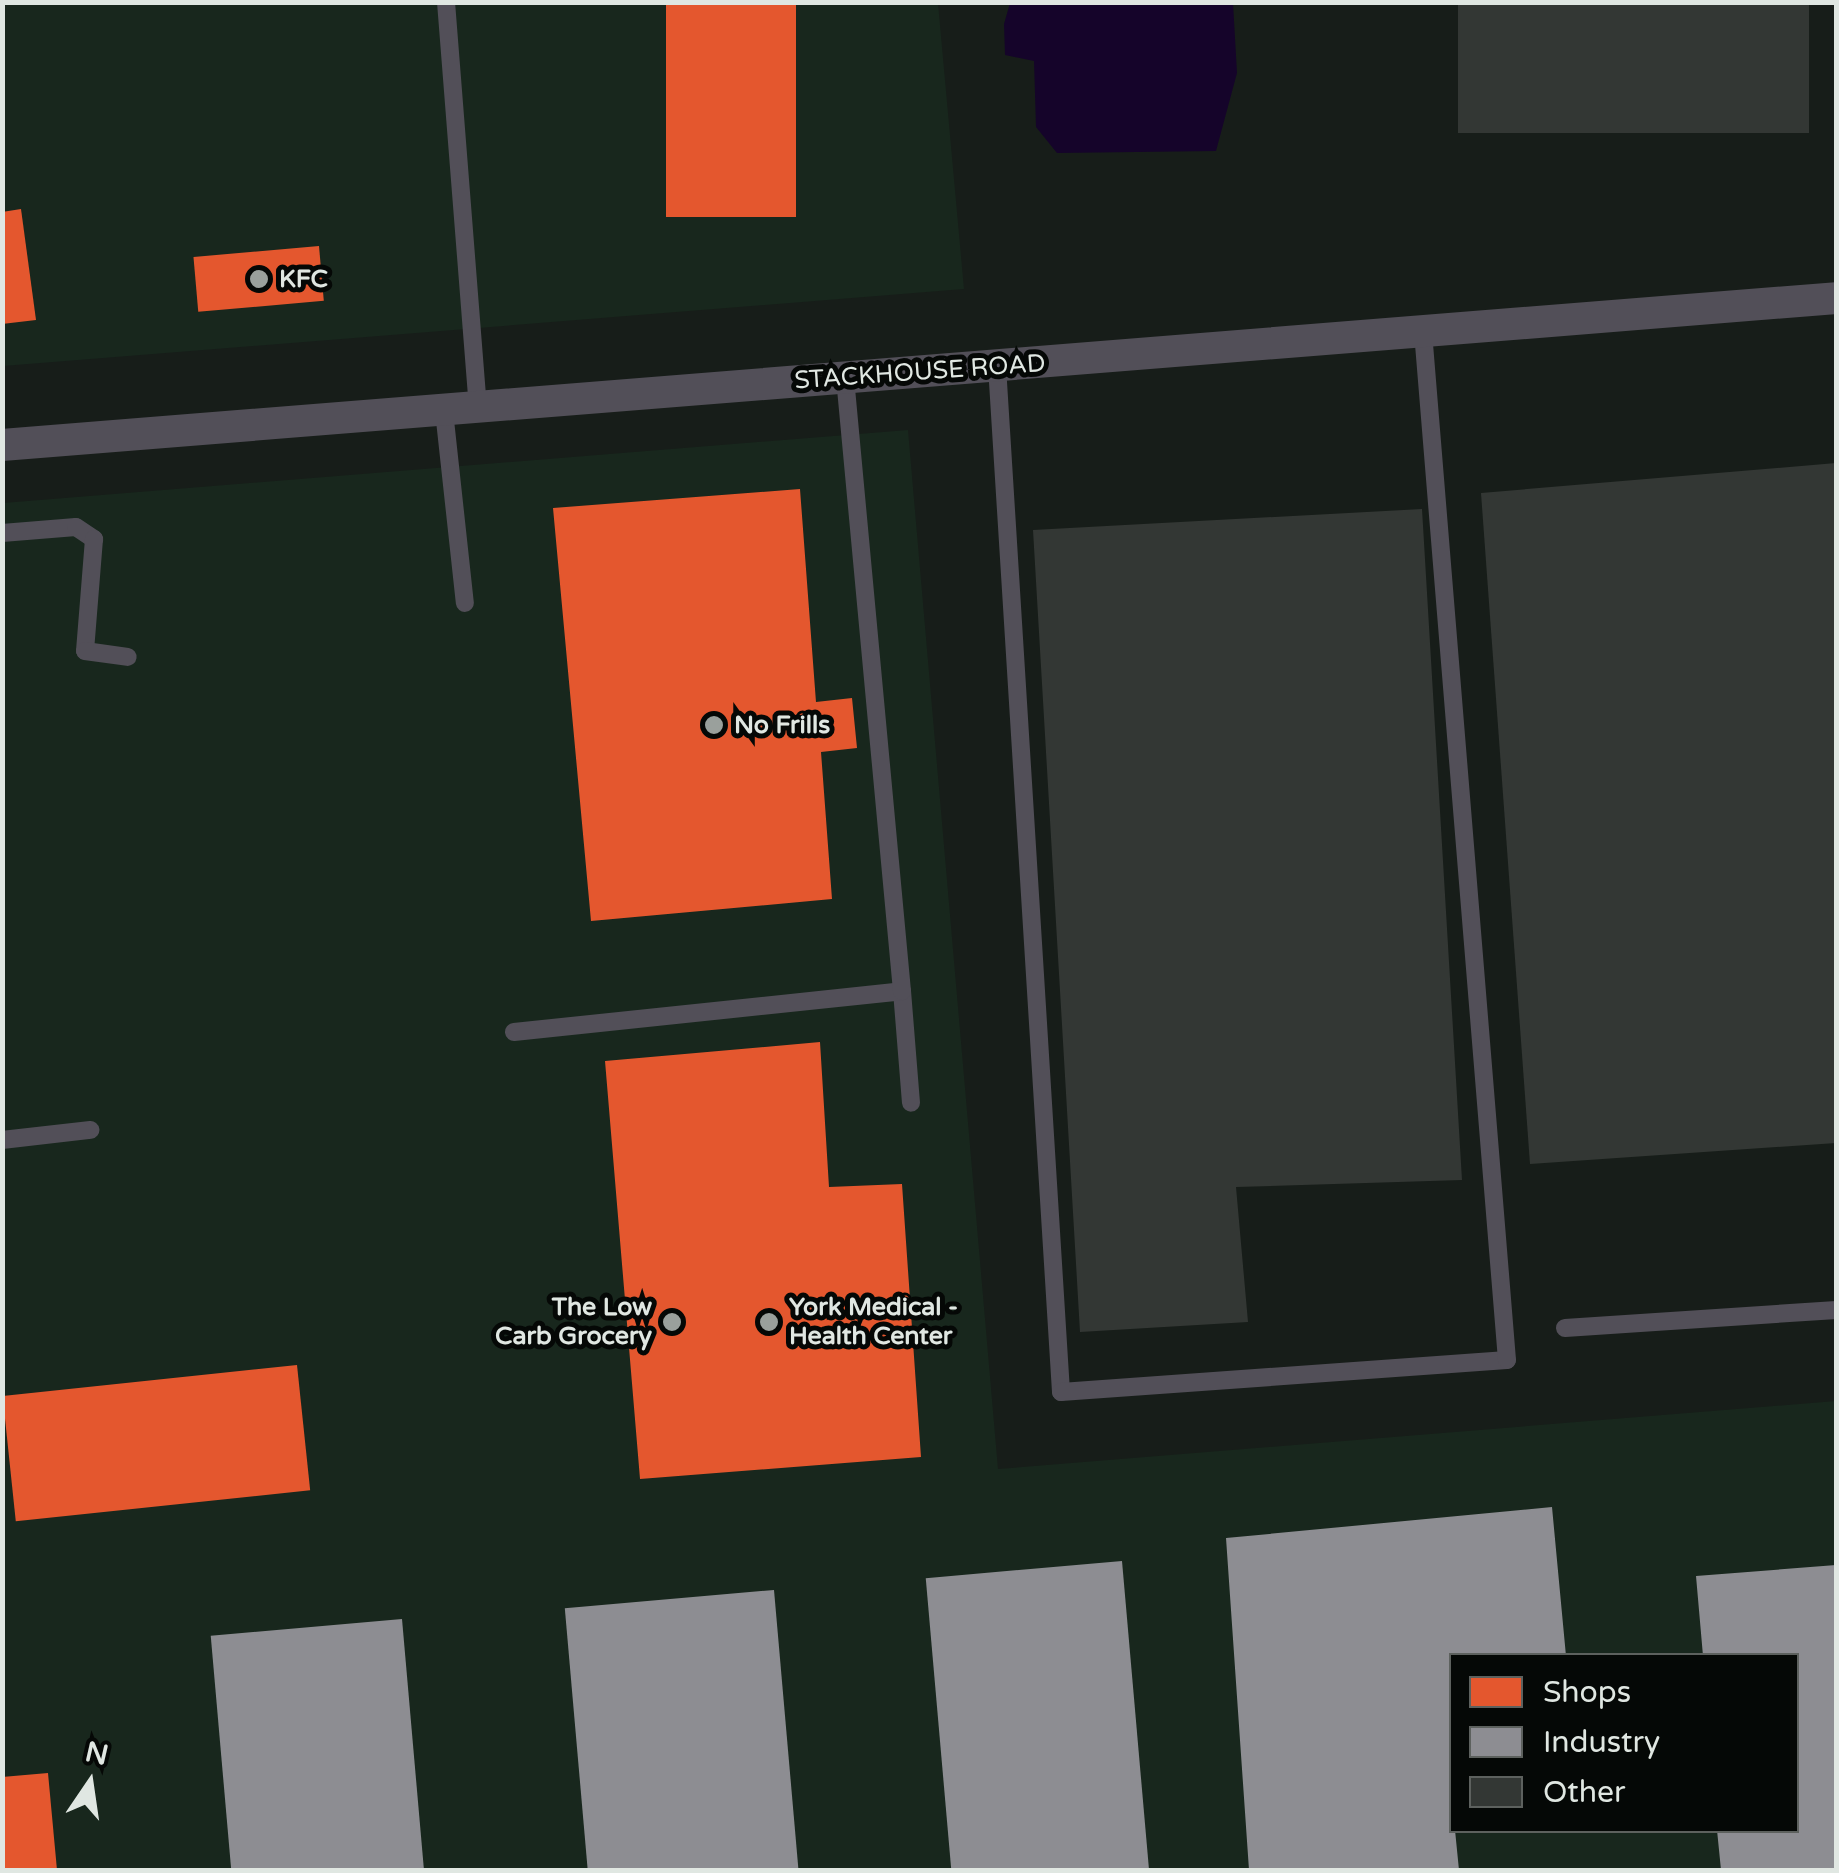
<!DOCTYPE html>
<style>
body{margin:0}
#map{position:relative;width:1839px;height:1873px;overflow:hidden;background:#171d19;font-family:"Varela Round",sans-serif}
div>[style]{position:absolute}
.built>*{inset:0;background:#18271d}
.water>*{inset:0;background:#15042a}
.shops>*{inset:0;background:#e4572e;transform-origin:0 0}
.industry>*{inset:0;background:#8d8d92;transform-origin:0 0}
.building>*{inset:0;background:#333734;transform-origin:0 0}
.lane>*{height:18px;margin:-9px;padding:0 9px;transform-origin:9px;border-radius:9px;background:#524f58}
.street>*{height:32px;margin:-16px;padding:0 16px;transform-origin:16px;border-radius:16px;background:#524f58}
.dots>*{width:28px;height:28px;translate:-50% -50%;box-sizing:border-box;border:5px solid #050806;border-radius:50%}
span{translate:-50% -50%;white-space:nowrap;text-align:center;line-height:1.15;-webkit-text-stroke:10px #050806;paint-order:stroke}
.poi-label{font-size:25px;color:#e0e7e2;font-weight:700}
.left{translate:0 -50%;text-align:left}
.right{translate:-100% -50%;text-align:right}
.street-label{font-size:25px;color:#e0e7e2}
.frame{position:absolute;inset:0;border:5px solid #e0e7e2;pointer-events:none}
.legend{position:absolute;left:1449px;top:1653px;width:350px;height:180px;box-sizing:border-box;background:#050806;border:2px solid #5d615e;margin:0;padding:12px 18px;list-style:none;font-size:30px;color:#e0e7e2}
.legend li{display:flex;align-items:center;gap:20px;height:50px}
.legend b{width:50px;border:2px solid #5d615e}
.north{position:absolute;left:40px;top:1733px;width:100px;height:100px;-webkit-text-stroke:8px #050806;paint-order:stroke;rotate:13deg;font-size:28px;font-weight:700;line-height:40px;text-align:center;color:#e0e7e2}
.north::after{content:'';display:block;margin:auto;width:35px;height:45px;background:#e0e7e2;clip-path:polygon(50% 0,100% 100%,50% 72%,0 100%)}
</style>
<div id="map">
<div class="built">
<i style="clip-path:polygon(3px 3px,938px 3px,964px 289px,3px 366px)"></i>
<i style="clip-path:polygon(evenodd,908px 430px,998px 1469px,1836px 1401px,1836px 1870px,3px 1870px,3px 503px,908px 430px,1452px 1656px,1796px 1656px,1796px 1830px,1452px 1830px,1452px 1656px)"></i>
</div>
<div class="water">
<i style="clip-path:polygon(1010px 3px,1233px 3px,1237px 73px,1216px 151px,1057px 153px,1036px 127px,1034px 61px,1005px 55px,1004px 24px)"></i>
</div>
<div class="shops">
<i style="left:666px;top:2px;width:130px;height:215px"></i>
<i style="clip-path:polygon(21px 209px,36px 320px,2px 324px,2px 212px)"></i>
<i style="left:319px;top:246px;width:55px;height:126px;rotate:85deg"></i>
<i style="clip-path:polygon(800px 489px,816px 702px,852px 698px,857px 748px,821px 752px,832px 899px,591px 921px,553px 508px)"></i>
<i style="clip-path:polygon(820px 1042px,829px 1187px,902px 1184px,921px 1457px,640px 1479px,605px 1061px)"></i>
<i style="left:297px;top:1365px;width:126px;height:296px;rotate:84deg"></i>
<i style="clip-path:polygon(48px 1773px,57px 1870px,2px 1870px,2px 1777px)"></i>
</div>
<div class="industry">
<i style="clip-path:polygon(1552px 1507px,1566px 1656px,1452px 1656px,1452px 1830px,1455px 1830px,1459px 1870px,1249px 1870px,1226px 1538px)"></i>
<i style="left:1122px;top:1561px;width:310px;height:197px;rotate:85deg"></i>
<i style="clip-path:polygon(1836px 1565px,1836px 1870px,1721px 1870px,1717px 1830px,1796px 1830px,1796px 1656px,1703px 1656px,1696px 1576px)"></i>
<i style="left:774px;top:1590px;width:281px;height:210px;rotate:85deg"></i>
<i style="left:402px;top:1619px;width:252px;height:192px;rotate:85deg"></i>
</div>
<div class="building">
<i style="left:1458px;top:2px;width:351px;height:131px"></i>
<i style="clip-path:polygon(1836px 463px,1836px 1143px,1530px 1164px,1481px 493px)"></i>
<i style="clip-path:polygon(1422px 509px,1462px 1180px,1236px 1187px,1248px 1322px,1080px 1332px,1033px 530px)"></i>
</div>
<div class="lane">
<i style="left:446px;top:2px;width:407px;rotate:85.5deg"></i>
<i style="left:997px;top:366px;width:1028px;rotate:86.43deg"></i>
<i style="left:1061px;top:1392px;width:447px;rotate:-4.1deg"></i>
<i style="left:1507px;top:1360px;width:1031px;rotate:-94.67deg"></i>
<i style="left:444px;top:411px;width:193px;rotate:83.8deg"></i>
<i style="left:2px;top:533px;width:74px;rotate:-4.6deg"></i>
<i style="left:76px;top:527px;width:22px;rotate:34deg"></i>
<i style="left:94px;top:539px;width:112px;rotate:94.6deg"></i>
<i style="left:85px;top:651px;width:43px;rotate:7.9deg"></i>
<i style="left:902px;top:991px;width:112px;rotate:85.4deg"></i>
<i style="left:514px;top:1032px;width:390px;rotate:-6deg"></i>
<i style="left:902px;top:991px;width:616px;rotate:-95.31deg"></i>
<i style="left:2px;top:1140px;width:89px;rotate:-6.5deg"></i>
<i style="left:1565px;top:1328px;width:272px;rotate:-3.8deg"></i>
</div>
<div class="street">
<i style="left:2px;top:445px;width:1840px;rotate:-4.58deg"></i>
</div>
<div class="dots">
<i style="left:259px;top:279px;background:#9aa09c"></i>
<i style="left:714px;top:725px;background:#9aa09c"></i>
<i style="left:672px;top:1322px;background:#9aa09c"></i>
<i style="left:769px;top:1322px;background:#9aa09c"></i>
</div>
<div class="poi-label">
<span class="left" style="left:279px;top:279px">KFC</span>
<span class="left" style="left:734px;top:725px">No Frills</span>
<span class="right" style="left:652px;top:1322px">The Low<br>Carb Grocery</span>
<span class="left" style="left:789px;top:1322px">York Medical -<br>Health Center</span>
</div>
<div class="street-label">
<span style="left:920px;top:372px;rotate:-4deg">STACKHOUSE ROAD</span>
</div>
<div class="frame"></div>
<ul class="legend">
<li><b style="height:28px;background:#e4572e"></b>Shops</li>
<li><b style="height:28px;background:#8d8d92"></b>Industry</li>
<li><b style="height:28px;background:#333734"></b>Other</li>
</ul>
<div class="north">N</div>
</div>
